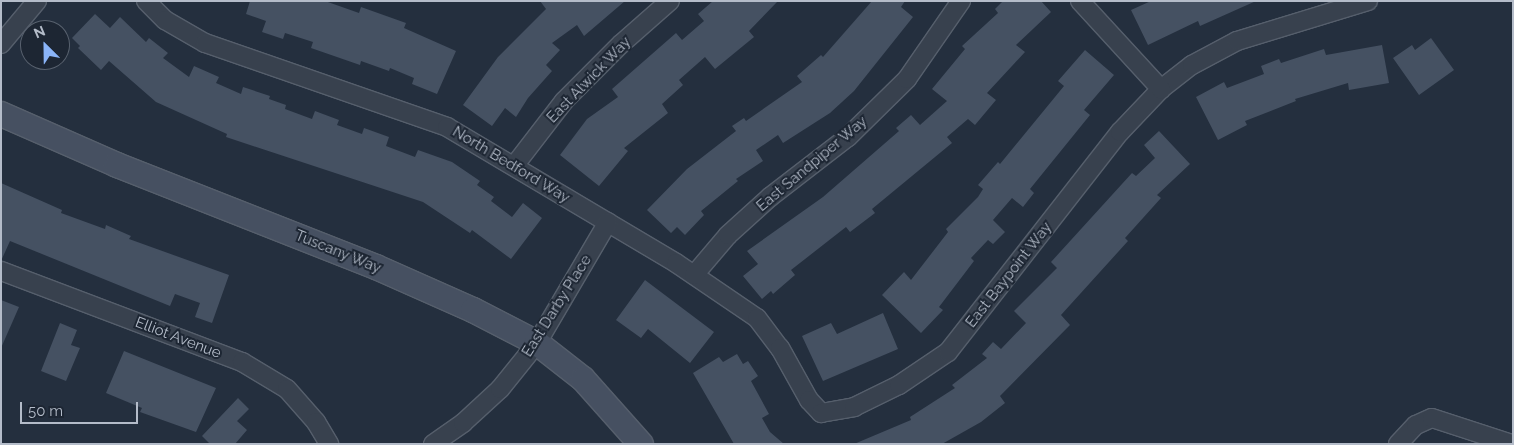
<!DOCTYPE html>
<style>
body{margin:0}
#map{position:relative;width:1514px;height:445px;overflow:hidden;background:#242f3e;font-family:Raleway,sans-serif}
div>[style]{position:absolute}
.building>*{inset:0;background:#455162}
.roads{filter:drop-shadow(1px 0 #565f6c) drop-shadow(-1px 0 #565f6c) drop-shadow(0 1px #565f6c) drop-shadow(0 -1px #565f6c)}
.street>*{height:18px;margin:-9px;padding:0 9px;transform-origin:9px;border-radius:9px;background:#38414e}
.secondary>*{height:24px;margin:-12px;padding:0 12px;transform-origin:12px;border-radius:12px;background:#465061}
span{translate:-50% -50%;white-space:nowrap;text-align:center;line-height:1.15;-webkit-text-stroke:4px #1d2633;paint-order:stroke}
.street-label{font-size:15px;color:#b4bcc9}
.frame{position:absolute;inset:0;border:2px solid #b4bcc9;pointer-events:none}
.north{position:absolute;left:20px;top:20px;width:50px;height:50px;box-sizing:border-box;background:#1d2633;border:1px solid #59626f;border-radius:50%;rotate:337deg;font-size:14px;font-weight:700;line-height:20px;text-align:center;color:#b4bcc9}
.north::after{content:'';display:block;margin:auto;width:18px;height:22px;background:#8ab4f8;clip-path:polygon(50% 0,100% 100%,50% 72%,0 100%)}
.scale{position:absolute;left:20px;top:402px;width:118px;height:22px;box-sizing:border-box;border:2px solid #b4bcc9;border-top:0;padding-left:6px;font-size:15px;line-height:18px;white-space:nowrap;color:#b4bcc9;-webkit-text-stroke:4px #1d2633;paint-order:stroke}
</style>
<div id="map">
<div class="building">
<i style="clip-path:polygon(250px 1px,325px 1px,359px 13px,361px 7px,406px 23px,404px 28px,456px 51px,437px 94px,412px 84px,414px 78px,390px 68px,389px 71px,361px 61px,360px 65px,311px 48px,313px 42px,285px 33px,283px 39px,262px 32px,266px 21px,246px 14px)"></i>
<i style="clip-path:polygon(540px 1px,625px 1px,584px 36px,577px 25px,552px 43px,560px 50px,546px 65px,552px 71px,528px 98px,516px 117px,505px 108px,492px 126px,463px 105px,498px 57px,546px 9px)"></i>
<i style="clip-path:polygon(713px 1px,778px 1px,749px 31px,754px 37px,715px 69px,705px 57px,679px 80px,683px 85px,662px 104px,668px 113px,624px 148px,628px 151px,599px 186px,560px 155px,587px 119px,618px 97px,612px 89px,676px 33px,682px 40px,704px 21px,698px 14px)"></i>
<i style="clip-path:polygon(872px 1px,905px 1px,901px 7px,913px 17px,854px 91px,830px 113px,783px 143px,778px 135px,756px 150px,763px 161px,736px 179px,738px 181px,701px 211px,704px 215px,685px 235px,677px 227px,671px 233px,647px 210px,687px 169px,736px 131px,732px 126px,744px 118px,746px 121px,802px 82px,797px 76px,821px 55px,823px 57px)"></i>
<i style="clip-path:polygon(1003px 1px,1041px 1px,1051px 12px,1016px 45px,1025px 52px,987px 93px,996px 100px,975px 125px,968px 119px,947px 137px,952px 143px,872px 209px,875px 213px,850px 232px,846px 227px,791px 270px,795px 275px,773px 294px,771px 291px,762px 299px,743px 276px,758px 264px,747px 251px,823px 197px,899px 131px,896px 128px,911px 115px,920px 125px,947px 101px,932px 89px,965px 49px,962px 46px,998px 13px,995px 9px)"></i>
<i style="clip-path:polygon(1151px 1px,1256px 1px,1200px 26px,1198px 21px,1148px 45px,1131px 10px)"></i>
<i style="clip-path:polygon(95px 14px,110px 28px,120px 17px,146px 42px,149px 38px,168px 53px,163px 58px,189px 77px,194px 66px,219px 77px,216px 83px,241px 94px,243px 87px,270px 96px,269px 99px,286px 105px,285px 109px,312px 119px,315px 111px,339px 120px,337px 125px,362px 134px,364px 128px,389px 137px,386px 146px,415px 157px,418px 150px,452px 162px,480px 181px,477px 185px,494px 197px,491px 201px,512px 217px,523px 203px,542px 218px,511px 259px,472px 230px,470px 233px,423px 202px,226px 137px,227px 134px,156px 102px,109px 61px,101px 70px,78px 48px,80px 46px,72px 38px)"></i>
<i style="clip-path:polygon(1431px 38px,1454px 70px,1419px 95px,1393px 58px,1412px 45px,1415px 50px)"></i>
<i style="clip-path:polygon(1382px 45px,1389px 83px,1349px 90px,1348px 83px,1295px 99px,1296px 101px,1245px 121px,1247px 125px,1218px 140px,1196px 97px,1224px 82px,1227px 88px,1264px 74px,1261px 66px,1279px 59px,1281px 63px,1324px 49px,1326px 55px)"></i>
<i style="clip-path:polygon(1085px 50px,1114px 75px,1084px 110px,1090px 115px,1030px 189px,1034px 193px,1023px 207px,1012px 198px,993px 220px,1005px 232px,993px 244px,988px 240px,971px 258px,974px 261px,939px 307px,943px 310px,921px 333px,882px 295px,904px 272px,911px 280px,948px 232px,946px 229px,978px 197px,983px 189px,978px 185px,998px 162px,1000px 164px,1064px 86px,1058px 81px)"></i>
<i style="clip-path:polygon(1159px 131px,1190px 164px,1157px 195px,1161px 198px,1125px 238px,1128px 241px,1061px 315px,1070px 325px,1000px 396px,1005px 403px,981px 422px,942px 444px,854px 444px,911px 420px,910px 417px,955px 388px,952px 385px,987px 358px,982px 354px,993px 342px,1001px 349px,1026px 323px,1014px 311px,1057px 268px,1051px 262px,1132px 173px,1136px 176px,1155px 158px,1144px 145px)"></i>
<i style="clip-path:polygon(1px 183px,62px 210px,61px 213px,105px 229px,106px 225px,131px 236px,129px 239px,229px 275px,212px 323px,195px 317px,200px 303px,175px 294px,170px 306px,10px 241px,1px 261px)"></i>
<i style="clip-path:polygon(645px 280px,714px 332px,690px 363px,648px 329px,641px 338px,616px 320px)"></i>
<i style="clip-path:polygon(1px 300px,19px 307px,1px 348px)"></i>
<i style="clip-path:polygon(883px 313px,898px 349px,823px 381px,802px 336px,831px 323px,837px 334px)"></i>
<i style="clip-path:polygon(60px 323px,77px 330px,71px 345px,80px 348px,66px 381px,41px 371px)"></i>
<i style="clip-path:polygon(124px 351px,216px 388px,196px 432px,140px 412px,142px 408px,106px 393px)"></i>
<i style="clip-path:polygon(737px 354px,743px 364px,748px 361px,758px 376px,751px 381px,769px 414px,762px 418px,770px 432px,784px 444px,734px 444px,693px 373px,719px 357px,723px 362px)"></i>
<i style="clip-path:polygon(238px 398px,249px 409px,237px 421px,247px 430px,235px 444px,210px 444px,202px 436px)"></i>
</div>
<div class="roads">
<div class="street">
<i style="left:146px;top:1px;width:27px;rotate:45deg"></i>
<i style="left:165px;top:20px;width:46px;rotate:29.9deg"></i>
<i style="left:205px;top:43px;width:256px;rotate:19.1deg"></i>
<i style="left:447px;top:127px;width:266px;rotate:30.7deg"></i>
<i style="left:676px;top:263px;width:98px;rotate:34.2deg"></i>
<i style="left:757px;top:318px;width:38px;rotate:53deg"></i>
<i style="left:780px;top:348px;width:60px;rotate:60.9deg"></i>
<i style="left:809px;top:400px;width:18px;rotate:47deg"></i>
<i style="left:821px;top:413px;width:34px;rotate:-10deg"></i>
<i style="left:854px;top:407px;width:50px;rotate:-26.1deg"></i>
<i style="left:899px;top:385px;width:59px;rotate:-34deg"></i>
<i style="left:948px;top:352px;width:279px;rotate:-52deg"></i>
<i style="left:1120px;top:132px;width:59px;rotate:-46.4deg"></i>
<i style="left:1161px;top:89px;width:39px;rotate:-38deg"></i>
<i style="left:1192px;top:65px;width:51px;rotate:-28.1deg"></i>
<i style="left:1237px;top:41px;width:137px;rotate:-17deg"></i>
<i style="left:1080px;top:1px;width:120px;rotate:47.4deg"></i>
<i style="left:1px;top:44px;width:56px;rotate:-50.1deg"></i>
<i style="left:514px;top:166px;width:82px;rotate:-52.4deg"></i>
<i style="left:564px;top:101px;width:81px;rotate:-45deg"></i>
<i style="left:621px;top:44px;width:65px;rotate:-41.3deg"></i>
<i style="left:1px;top:271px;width:258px;rotate:20.7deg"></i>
<i style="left:242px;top:362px;width:52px;rotate:31deg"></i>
<i style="left:287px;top:389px;width:44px;rotate:48.7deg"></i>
<i style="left:316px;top:422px;width:26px;rotate:59deg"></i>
<i style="left:694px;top:275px;width:52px;rotate:-49.6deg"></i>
<i style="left:728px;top:235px;width:57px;rotate:-42.1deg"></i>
<i style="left:770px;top:197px;width:98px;rotate:-37.6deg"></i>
<i style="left:848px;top:137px;width:83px;rotate:-44.5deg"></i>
<i style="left:907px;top:79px;width:95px;rotate:-55.3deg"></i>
<i style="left:433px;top:444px;width:37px;rotate:-35deg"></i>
<i style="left:463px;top:423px;width:50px;rotate:-42.6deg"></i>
<i style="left:500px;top:389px;width:59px;rotate:-51.2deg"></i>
<i style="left:537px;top:343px;width:140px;rotate:-59.6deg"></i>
<i style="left:1398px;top:444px;width:26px;rotate:-47deg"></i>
<i style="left:1416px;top:425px;width:17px;rotate:-24deg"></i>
<i style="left:1432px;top:418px;width:84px;rotate:18deg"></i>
</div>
<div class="secondary">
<i style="left:1px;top:114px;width:127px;rotate:23.7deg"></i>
<i style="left:117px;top:165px;width:278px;rotate:21.5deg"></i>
<i style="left:376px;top:267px;width:106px;rotate:23.9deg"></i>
<i style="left:473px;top:310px;width:72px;rotate:27.3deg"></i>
<i style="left:537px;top:343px;width:58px;rotate:38deg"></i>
<i style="left:583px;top:379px;width:87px;rotate:48.3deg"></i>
</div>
</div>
<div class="street-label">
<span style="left:589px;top:80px;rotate:-46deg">East Alwick Way</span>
<span style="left:812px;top:164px;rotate:-40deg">East Sandpiper Way</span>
<span style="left:511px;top:165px;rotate:31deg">North Bedford Way</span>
<span style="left:338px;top:252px;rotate:22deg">Tuscany Way</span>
<span style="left:1009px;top:275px;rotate:-52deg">East Baypoint Way</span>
<span style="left:557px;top:306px;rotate:-58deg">East Darby Place</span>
<span style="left:178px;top:338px;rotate:21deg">Elliot Avenue</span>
</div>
<div class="frame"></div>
<div class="north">N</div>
<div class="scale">50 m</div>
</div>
